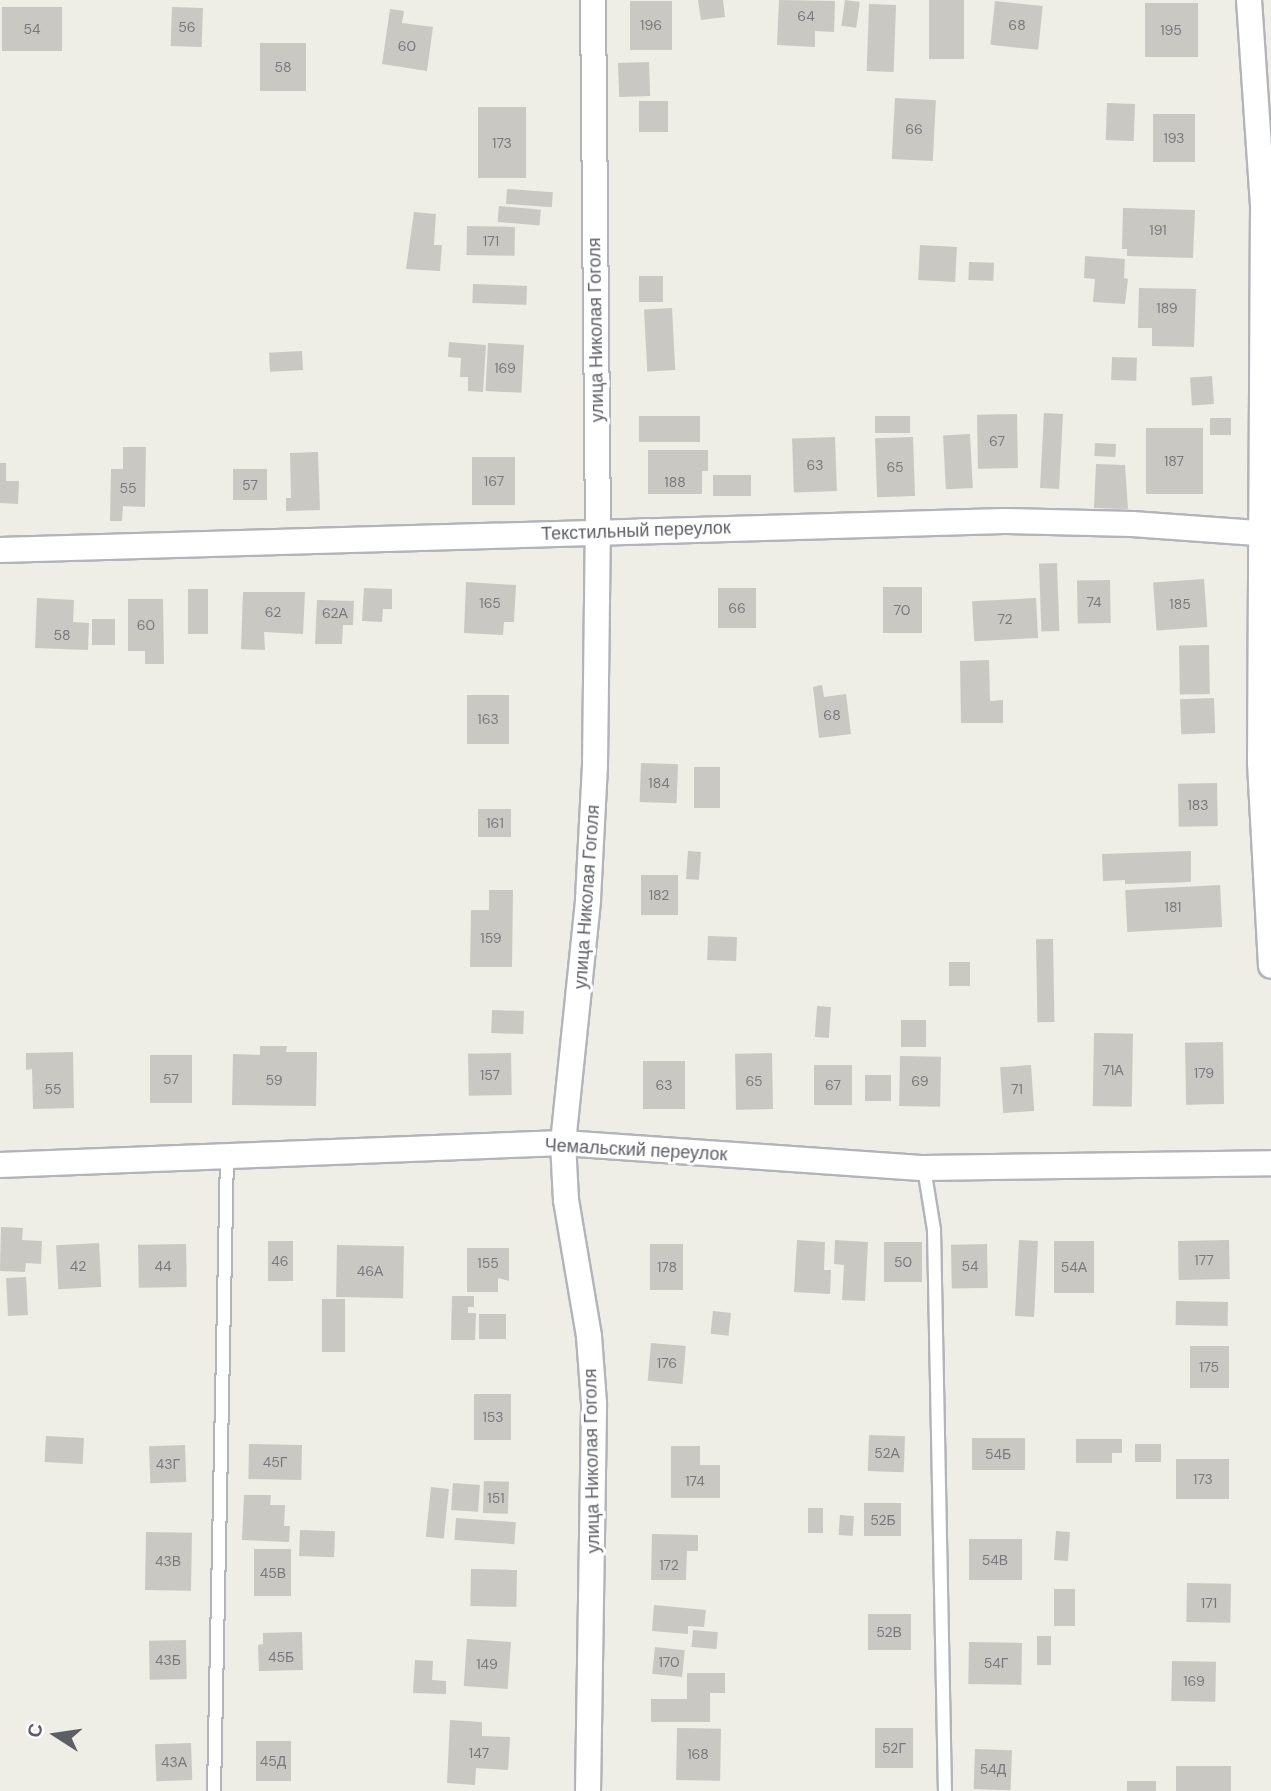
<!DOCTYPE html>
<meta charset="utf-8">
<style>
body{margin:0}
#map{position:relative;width:1271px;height:1791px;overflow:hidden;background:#eeede6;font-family:"DM Sans",sans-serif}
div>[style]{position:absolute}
.building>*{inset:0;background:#c9c8c2;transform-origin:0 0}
.roads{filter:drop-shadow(2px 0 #b3b4b9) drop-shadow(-2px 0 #b3b4b9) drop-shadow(0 2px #b3b4b9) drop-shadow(0 -2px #b3b4b9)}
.service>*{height:12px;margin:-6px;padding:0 6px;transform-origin:6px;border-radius:6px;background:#fff}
.minor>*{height:24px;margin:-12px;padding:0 12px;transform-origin:12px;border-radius:12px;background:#fff}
span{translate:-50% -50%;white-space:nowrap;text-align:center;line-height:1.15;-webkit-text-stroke:6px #fff;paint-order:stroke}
.number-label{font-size:14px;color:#78797c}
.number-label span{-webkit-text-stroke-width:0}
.street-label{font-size:18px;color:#5d5f64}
.north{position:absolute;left:21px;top:1700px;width:70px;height:70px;-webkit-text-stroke:5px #fff;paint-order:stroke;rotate:282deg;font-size:19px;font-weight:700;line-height:28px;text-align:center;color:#5d5f64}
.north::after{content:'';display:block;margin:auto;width:24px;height:32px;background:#5d5f64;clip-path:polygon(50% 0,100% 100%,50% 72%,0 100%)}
</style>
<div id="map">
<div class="building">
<i style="clip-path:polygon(698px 0,723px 0,725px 17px,701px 20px)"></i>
<i style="clip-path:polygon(779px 0,835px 1px,834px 32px,815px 31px,815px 47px,777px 45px)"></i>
<i style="left:845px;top:0;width:15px;height:26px;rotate:8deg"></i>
<i style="left:929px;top:0;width:35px;height:59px"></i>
<i style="left:630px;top:1px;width:42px;height:49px"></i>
<i style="left:995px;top:1px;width:48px;height:44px;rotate:6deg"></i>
<i style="left:1145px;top:3px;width:53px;height:54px"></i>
<i style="left:869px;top:4px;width:27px;height:67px;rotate:2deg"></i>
<i style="left:2px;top:7px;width:60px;height:44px"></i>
<i style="left:172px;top:7px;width:31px;height:39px;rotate:2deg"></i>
<i style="clip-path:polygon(390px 9px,404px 11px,402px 23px,433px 27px,427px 71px,382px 64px)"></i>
<i style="left:260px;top:43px;width:46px;height:48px"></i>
<i style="left:649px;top:62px;width:34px;height:31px;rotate:88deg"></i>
<i style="left:895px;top:98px;width:41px;height:61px;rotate:3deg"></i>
<i style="left:639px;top:101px;width:29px;height:31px"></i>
<i style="left:1107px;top:103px;width:28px;height:37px;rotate:2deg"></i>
<i style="left:478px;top:107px;width:48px;height:71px"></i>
<i style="left:1153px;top:114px;width:42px;height:48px"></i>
<i style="left:507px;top:189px;width:46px;height:15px;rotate:4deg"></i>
<i style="left:499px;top:206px;width:42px;height:16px;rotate:5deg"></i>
<i style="clip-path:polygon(1123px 208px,1195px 210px,1193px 258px,1127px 256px,1127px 249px,1122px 249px)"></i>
<i style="clip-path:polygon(414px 212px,436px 214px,434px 245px,442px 245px,440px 271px,406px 269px)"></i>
<i style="left:467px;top:226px;width:48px;height:29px;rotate:1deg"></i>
<i style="left:920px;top:245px;width:37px;height:35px;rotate:3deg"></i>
<i style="clip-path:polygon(1085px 256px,1125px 259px,1124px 278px,1128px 279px,1125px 304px,1093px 302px,1095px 279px,1084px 278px)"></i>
<i style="left:969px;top:262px;width:25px;height:18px;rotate:2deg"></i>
<i style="left:639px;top:276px;width:24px;height:26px"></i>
<i style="left:473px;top:284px;width:54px;height:19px;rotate:2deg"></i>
<i style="clip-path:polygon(1139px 288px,1196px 289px,1194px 347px,1152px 346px,1152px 328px,1138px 328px)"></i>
<i style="left:672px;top:308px;width:62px;height:28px;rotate:87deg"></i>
<i style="clip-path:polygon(449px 342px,486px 345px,483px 392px,468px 391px,468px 377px,460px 377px,461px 358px,448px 357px)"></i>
<i style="left:488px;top:343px;width:36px;height:48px;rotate:3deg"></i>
<i style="left:302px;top:351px;width:19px;height:33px;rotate:87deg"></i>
<i style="left:1112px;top:357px;width:25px;height:23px;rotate:2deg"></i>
<i style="left:1212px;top:376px;width:28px;height:22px;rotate:86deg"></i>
<i style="left:1044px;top:413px;width:19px;height:75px;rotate:3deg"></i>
<i style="left:1017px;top:414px;width:54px;height:40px;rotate:89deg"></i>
<i style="left:639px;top:416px;width:61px;height:26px"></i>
<i style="left:875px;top:416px;width:35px;height:17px"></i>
<i style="left:1210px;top:418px;width:21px;height:17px"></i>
<i style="left:1146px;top:428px;width:57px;height:66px"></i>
<i style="left:970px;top:434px;width:54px;height:27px;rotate:87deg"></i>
<i style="left:835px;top:437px;width:54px;height:43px;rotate:88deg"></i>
<i style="left:913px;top:437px;width:59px;height:38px;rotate:88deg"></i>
<i style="left:1095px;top:443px;width:21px;height:13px;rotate:3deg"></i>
<i style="clip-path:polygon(123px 447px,146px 447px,145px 507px,123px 506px,122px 521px,110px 521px,111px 469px,123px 469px)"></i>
<i style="clip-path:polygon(648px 450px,708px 450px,708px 471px,702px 471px,702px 494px,648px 494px)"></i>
<i style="clip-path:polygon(318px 452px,320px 510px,286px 511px,286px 498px,291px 498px,290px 453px)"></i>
<i style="left:472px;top:457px;width:43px;height:48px"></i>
<i style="clip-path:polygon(0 463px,6px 463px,6px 481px,19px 481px,18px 504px,0 503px)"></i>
<i style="clip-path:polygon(1096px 464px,1125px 465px,1128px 509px,1094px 508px)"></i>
<i style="left:233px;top:469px;width:34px;height:31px"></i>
<i style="left:751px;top:475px;width:21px;height:38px;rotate:90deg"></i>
<i style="left:1057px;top:563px;width:68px;height:18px;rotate:88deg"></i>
<i style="left:1204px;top:579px;width:48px;height:51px;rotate:86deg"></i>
<i style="left:1110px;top:580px;width:43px;height:33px;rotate:89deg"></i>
<i style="clip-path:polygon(466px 582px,516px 585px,514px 622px,504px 622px,503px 635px,464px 633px)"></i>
<i style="left:883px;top:587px;width:39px;height:46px"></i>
<i style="clip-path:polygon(364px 588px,392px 589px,392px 609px,383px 609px,382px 622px,362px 621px)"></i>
<i style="left:718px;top:588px;width:38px;height:40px"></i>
<i style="left:188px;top:589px;width:20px;height:45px"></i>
<i style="clip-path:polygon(243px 592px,305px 592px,303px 634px,264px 632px,265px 650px,241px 649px)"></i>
<i style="clip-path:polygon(37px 598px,74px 600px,73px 622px,89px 623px,88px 650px,35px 648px)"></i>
<i style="left:1036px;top:598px;width:40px;height:64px;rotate:87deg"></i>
<i style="clip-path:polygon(128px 599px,163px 599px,164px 664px,145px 664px,145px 651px,128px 651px)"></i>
<i style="clip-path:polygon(317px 600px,354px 601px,353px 625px,343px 625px,342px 644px,315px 644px)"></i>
<i style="left:115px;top:619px;width:26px;height:23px;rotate:90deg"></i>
<i style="left:1209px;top:645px;width:49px;height:30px;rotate:89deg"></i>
<i style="clip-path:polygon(989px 660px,990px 701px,1003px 700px,1003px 723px,961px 723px,960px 661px)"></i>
<i style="clip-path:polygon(822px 685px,824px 697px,846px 694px,851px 734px,819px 738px,813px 687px)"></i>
<i style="left:467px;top:695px;width:42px;height:49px"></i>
<i style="left:1214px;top:698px;width:35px;height:34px;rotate:88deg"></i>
<i style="left:641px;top:763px;width:37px;height:39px;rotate:2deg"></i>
<i style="left:694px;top:767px;width:26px;height:41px"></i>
<i style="left:1217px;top:783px;width:43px;height:39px;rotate:89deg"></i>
<i style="left:511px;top:809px;width:28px;height:33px;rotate:90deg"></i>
<i style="left:688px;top:851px;width:13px;height:28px;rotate:4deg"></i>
<i style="clip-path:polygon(1191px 851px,1191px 882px,1125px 884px,1125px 880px,1103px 881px,1102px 854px)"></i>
<i style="left:641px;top:875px;width:37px;height:40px"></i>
<i style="left:1220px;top:885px;width:42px;height:95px;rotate:87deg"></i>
<i style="clip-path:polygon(489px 890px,513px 890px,512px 967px,470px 967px,471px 910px,489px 910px)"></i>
<i style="left:708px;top:936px;width:29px;height:24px;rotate:2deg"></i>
<i style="left:1053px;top:939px;width:83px;height:17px;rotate:89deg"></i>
<i style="left:949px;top:962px;width:21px;height:24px"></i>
<i style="left:817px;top:1006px;width:14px;height:31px;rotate:4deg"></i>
<i style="left:492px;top:1010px;width:32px;height:23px;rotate:2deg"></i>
<i style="left:901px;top:1020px;width:25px;height:27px"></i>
<i style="left:1094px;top:1033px;width:39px;height:73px;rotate:1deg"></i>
<i style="left:1223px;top:1042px;width:62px;height:38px;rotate:89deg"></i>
<i style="clip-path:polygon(260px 1046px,287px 1046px,286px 1052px,317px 1052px,316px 1106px,232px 1105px,233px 1054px,260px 1055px)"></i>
<i style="clip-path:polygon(73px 1052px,74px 1108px,33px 1109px,32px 1069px,26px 1070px,26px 1053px)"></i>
<i style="left:511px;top:1053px;width:42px;height:43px;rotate:89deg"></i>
<i style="left:772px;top:1053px;width:56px;height:37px;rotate:89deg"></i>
<i style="left:150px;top:1055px;width:42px;height:48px"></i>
<i style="left:900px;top:1056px;width:41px;height:50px;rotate:1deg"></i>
<i style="left:643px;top:1061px;width:42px;height:48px"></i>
<i style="left:814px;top:1065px;width:38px;height:40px"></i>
<i style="left:1031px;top:1065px;width:46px;height:31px;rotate:86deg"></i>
<i style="left:865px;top:1075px;width:26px;height:26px"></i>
<i style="clip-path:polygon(1px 1227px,23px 1228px,22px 1240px,42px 1241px,41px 1264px,26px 1263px,25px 1272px,0 1271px)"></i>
<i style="clip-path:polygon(797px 1240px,825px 1242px,824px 1270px,831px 1270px,830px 1294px,794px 1292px)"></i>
<i style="clip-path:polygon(835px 1240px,868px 1242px,865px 1301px,842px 1300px,844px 1265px,834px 1264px)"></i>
<i style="left:1019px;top:1240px;width:19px;height:76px;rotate:3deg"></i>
<i style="left:1229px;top:1240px;width:39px;height:51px;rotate:89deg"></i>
<i style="left:268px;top:1241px;width:25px;height:40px"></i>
<i style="left:1054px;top:1241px;width:40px;height:52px"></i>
<i style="left:884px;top:1242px;width:38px;height:40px"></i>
<i style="left:99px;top:1243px;width:44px;height:43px;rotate:87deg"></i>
<i style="left:186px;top:1244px;width:43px;height:48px;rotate:89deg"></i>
<i style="left:650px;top:1244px;width:33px;height:46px"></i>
<i style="left:987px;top:1244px;width:44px;height:36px;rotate:89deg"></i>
<i style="left:337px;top:1245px;width:67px;height:52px;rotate:1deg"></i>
<i style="clip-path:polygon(467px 1248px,509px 1248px,509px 1281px,498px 1278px,498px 1292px,467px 1292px)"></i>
<i style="left:26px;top:1277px;width:38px;height:20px;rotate:87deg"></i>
<i style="clip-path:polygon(452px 1296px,474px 1296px,474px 1307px,468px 1307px,468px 1313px,476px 1313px,475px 1340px,451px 1340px)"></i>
<i style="left:322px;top:1299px;width:23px;height:53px"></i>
<i style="left:1176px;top:1301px;width:52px;height:24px;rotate:1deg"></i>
<i style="left:713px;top:1311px;width:18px;height:23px;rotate:6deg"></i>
<i style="left:479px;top:1314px;width:27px;height:25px"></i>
<i style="left:651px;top:1343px;width:35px;height:38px;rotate:5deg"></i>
<i style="left:1190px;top:1346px;width:39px;height:42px"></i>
<i style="left:474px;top:1394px;width:37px;height:46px"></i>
<i style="left:869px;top:1435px;width:36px;height:36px;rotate:2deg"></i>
<i style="left:46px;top:1436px;width:38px;height:26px;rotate:3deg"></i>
<i style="left:972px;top:1438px;width:53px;height:32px"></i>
<i style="clip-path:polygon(1076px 1439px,1122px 1439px,1122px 1453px,1112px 1453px,1112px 1463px,1076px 1463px)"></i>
<i style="left:249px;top:1444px;width:53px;height:35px;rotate:1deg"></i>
<i style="left:1135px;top:1444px;width:26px;height:18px"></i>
<i style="left:185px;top:1445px;width:37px;height:36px;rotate:88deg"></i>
<i style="clip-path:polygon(671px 1446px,700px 1446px,700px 1465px,720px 1465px,720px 1498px,671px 1498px)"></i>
<i style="left:1176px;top:1459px;width:53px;height:40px"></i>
<i style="left:484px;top:1481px;width:25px;height:32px;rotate:2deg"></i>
<i style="left:453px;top:1483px;width:27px;height:27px;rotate:4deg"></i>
<i style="left:431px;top:1487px;width:18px;height:50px;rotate:6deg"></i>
<i style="clip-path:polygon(244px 1495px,271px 1495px,270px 1505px,285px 1505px,284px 1526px,290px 1526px,289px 1542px,242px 1540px)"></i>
<i style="left:864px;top:1503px;width:37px;height:33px"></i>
<i style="left:808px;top:1508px;width:15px;height:25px"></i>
<i style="left:840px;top:1515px;width:14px;height:20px;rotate:4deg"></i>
<i style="left:456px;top:1518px;width:60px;height:22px;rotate:4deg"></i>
<i style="left:300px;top:1530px;width:35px;height:26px;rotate:2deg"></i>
<i style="left:1056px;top:1531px;width:14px;height:29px;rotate:4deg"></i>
<i style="left:146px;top:1532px;width:46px;height:58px;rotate:1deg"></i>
<i style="clip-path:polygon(652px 1534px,698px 1535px,698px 1551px,687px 1551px,686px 1580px,651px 1580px)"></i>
<i style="left:969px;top:1539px;width:53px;height:41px"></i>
<i style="left:254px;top:1549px;width:37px;height:47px"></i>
<i style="left:471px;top:1569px;width:46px;height:37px;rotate:1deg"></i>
<i style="left:1187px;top:1583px;width:44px;height:39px;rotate:1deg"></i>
<i style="left:1054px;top:1589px;width:21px;height:37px"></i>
<i style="clip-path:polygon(654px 1605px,706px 1610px,704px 1627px,688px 1626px,688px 1634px,652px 1631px)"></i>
<i style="left:868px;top:1614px;width:43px;height:36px"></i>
<i style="left:693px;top:1630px;width:25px;height:17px;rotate:5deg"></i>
<i style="clip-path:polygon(302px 1632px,303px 1670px,259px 1671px,258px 1645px,263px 1644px,263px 1633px)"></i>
<i style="left:1037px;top:1636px;width:14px;height:29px"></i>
<i style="left:467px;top:1639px;width:44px;height:47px;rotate:4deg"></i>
<i style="left:186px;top:1640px;width:39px;height:37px;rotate:89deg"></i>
<i style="left:969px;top:1642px;width:53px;height:42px;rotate:1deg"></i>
<i style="left:655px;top:1647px;width:30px;height:27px;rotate:6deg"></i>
<i style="clip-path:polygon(415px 1660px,433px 1661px,432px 1680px,446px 1681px,446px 1694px,413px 1693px)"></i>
<i style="left:1172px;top:1661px;width:44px;height:40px;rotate:1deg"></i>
<i style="clip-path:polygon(687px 1673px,725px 1673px,725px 1693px,710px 1693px,710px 1722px,651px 1722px,651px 1699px,687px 1699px)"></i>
<i style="clip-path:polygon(450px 1720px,482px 1722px,482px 1736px,510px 1737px,508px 1770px,476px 1768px,475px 1785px,447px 1783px)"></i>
<i style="left:677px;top:1728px;width:44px;height:52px;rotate:1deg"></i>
<i style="left:875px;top:1728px;width:38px;height:40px"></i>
<i style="left:256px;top:1741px;width:35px;height:40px"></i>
<i style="left:191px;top:1743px;width:37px;height:36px;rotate:88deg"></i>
<i style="left:975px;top:1749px;width:37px;height:40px;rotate:2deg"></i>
<i style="left:1176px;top:1766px;width:55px;height:25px"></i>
<i style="left:1156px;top:1781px;width:10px;height:29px;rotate:90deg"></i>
</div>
<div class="roads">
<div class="service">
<i style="left:924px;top:1168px;width:63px;rotate:80.8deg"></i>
<i style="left:934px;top:1230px;width:561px;rotate:88.88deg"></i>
<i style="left:214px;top:1791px;width:636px;rotate:-88.83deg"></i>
</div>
<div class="minor">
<i style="left:1249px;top:0;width:206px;rotate:86.1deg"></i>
<i style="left:1263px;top:206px;width:557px;rotate:90.31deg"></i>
<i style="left:1260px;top:763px;width:203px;rotate:86.9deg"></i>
<i style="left:0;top:550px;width:1004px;rotate:-1.65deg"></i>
<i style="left:1004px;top:521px;width:128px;rotate:1.3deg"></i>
<i style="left:1132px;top:524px;width:139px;rotate:4.1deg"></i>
<i style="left:0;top:1165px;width:563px;rotate:-2.24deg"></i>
<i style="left:563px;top:1143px;width:362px;rotate:4deg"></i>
<i style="left:924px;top:1168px;width:347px;rotate:-0.8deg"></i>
<i style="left:588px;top:1791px;width:388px;rotate:-89.1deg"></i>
<i style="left:594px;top:1403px;width:67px;rotate:-94.3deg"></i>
<i style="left:589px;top:1336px;width:138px;rotate:-99.6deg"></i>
<i style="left:566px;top:1200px;width:57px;rotate:-93deg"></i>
<i style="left:563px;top:1143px;width:245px;rotate:-84.1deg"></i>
<i style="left:588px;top:899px;width:135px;rotate:-87deg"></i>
<i style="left:595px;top:764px;width:233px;rotate:-89.3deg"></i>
<i style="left:598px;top:531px;width:531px;rotate:-90.54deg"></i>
</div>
</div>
<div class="number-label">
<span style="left:806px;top:16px">64</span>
<span style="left:651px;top:25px">196</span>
<span style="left:1017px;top:25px">68</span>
<span style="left:187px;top:27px">56</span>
<span style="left:32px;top:29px">54</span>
<span style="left:1171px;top:30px">195</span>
<span style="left:407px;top:46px">60</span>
<span style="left:283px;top:67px">58</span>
<span style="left:914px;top:129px">66</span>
<span style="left:1174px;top:138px">193</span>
<span style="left:502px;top:143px">173</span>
<span style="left:1158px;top:230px">191</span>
<span style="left:491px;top:241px">171</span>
<span style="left:1167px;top:308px">189</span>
<span style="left:505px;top:368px">169</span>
<span style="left:997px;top:441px">67</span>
<span style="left:1174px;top:461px">187</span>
<span style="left:815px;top:465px">63</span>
<span style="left:895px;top:467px">65</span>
<span style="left:494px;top:481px">167</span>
<span style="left:675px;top:482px">188</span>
<span style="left:250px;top:485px">57</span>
<span style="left:128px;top:488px">55</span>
<span style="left:1094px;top:602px">74</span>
<span style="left:490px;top:603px">165</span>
<span style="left:1180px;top:604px">185</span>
<span style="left:737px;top:608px">66</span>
<span style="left:902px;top:610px">70</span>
<span style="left:273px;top:612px">62</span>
<span style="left:335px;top:613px">62А</span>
<span style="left:1005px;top:619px">72</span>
<span style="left:146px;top:625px">60</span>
<span style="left:62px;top:635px">58</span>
<span style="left:832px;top:715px">68</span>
<span style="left:488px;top:719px">163</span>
<span style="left:659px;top:783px">184</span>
<span style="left:1198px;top:805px">183</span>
<span style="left:495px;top:823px">161</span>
<span style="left:659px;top:895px">182</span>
<span style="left:1173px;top:907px">181</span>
<span style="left:491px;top:938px">159</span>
<span style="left:1113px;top:1070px">71А</span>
<span style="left:1204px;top:1073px">179</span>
<span style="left:490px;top:1075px">157</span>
<span style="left:171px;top:1079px">57</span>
<span style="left:274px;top:1080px">59</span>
<span style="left:754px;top:1081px">65</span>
<span style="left:920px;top:1081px">69</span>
<span style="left:664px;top:1085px">63</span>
<span style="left:833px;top:1085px">67</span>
<span style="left:53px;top:1089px">55</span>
<span style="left:1017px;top:1089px">71</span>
<span style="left:1204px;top:1260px">177</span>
<span style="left:280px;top:1261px">46</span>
<span style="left:903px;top:1262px">50</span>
<span style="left:488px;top:1263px">155</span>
<span style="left:78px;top:1266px">42</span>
<span style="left:163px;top:1266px">44</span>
<span style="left:970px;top:1266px">54</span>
<span style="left:667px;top:1267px">178</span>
<span style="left:1074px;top:1267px">54А</span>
<span style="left:370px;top:1271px">46А</span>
<span style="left:667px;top:1363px">176</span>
<span style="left:1209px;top:1367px">175</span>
<span style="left:493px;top:1417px">153</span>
<span style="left:887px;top:1453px">52А</span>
<span style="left:998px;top:1454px">54Б</span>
<span style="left:275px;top:1462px">45Г</span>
<span style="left:168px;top:1464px">43Г</span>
<span style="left:1203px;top:1479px">173</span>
<span style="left:695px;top:1481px">174</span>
<span style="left:496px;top:1498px">151</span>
<span style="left:883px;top:1520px">52Б</span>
<span style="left:995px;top:1560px">54В</span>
<span style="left:168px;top:1561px">43В</span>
<span style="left:669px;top:1565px">172</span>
<span style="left:273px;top:1573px">45В</span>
<span style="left:1209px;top:1603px">171</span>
<span style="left:889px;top:1632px">52В</span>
<span style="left:281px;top:1657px">45Б</span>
<span style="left:168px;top:1660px">43Б</span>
<span style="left:669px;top:1662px">170</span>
<span style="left:996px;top:1663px">54Г</span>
<span style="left:487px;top:1664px">149</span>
<span style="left:1194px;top:1681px">169</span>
<span style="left:894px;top:1748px">52Г</span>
<span style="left:479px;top:1753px">147</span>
<span style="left:698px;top:1754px">168</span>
<span style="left:273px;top:1761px">45Д</span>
<span style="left:174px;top:1762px">43А</span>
<span style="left:993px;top:1769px">54Д</span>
</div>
<div class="street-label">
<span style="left:596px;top:330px;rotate:-91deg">улица Николая Гоголя</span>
<span style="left:636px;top:531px;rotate:-2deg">Текстильный переулок</span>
<span style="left:587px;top:897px;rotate:-86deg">улица Николая Гоголя</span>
<span style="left:636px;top:1150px;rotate:3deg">Чемальский переулок</span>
<span style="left:592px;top:1461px;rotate:-91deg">улица Николая Гоголя</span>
</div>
<div class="north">С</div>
</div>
